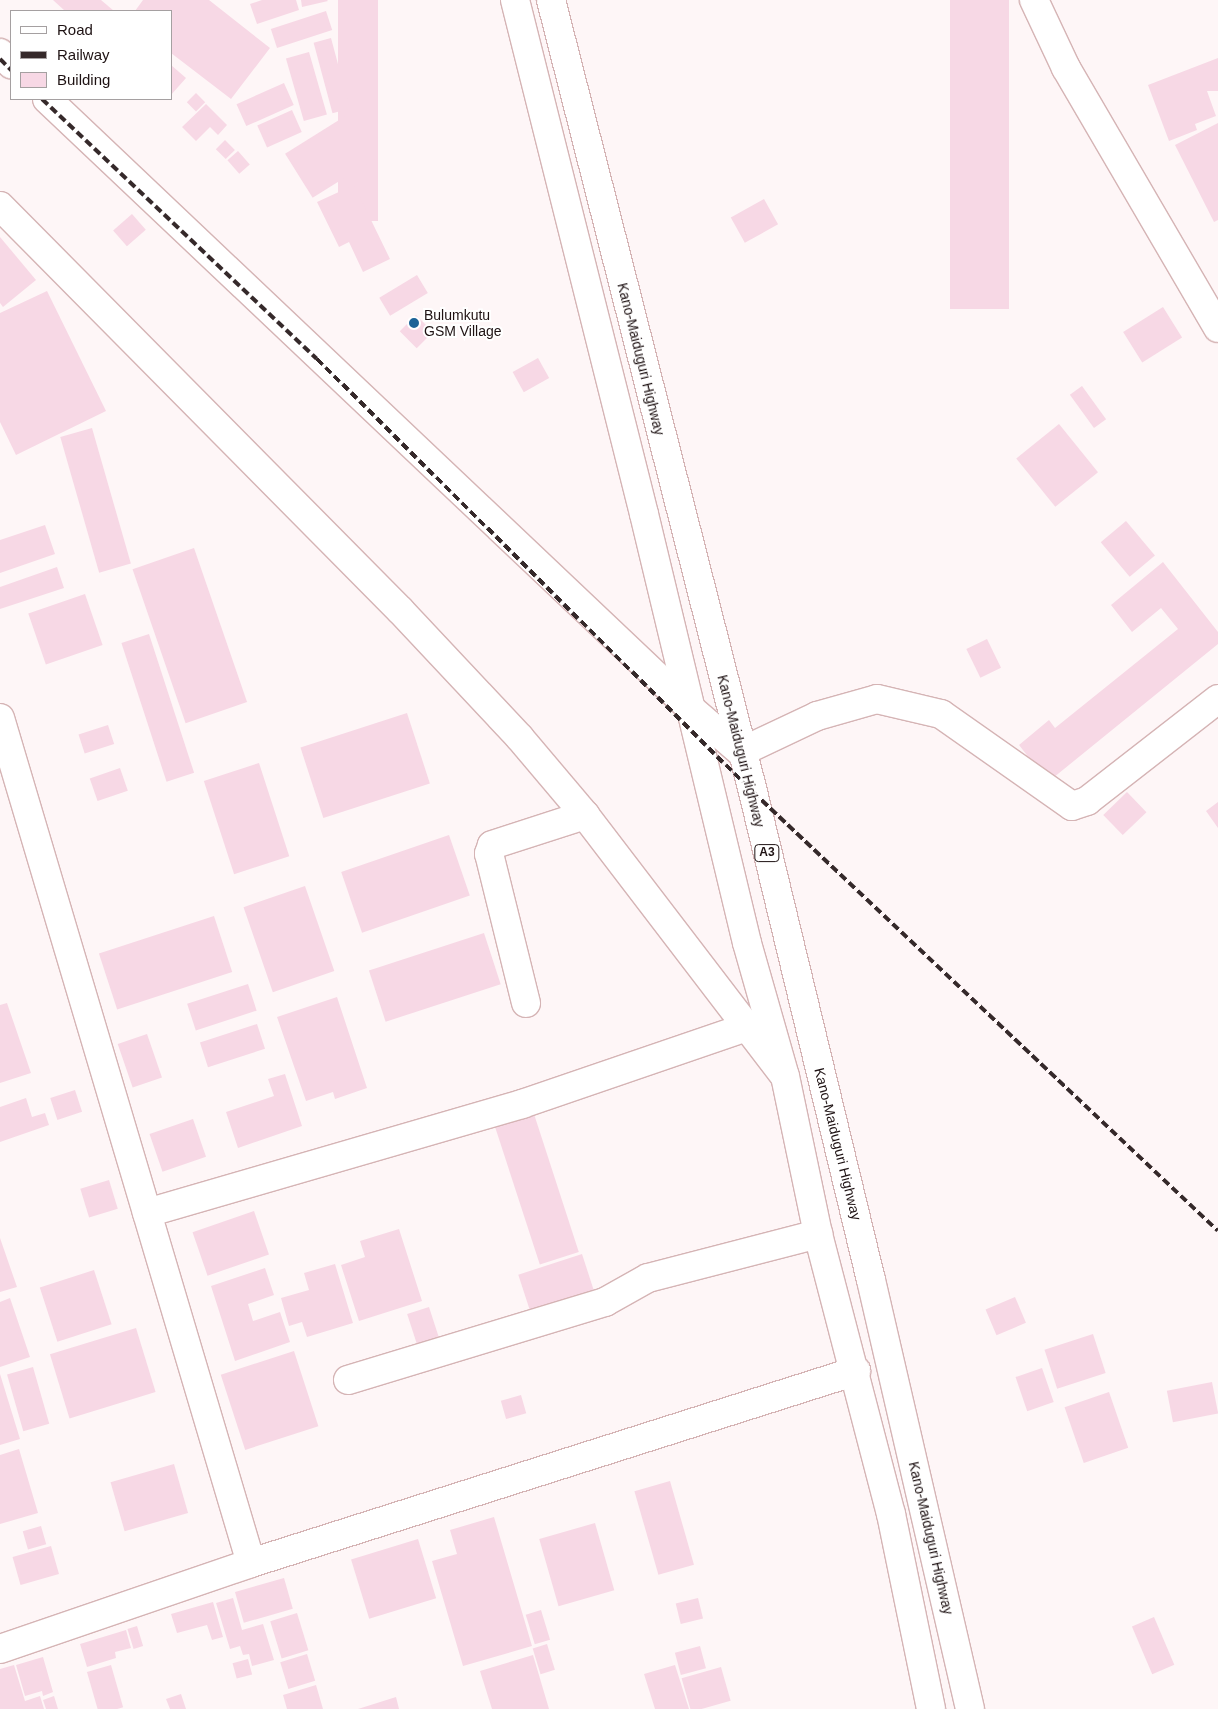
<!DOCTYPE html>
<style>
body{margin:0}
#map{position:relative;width:1218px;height:1709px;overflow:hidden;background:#fef6f7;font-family:Helvetica,sans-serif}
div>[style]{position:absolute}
.building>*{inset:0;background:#f7d8e5;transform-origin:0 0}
.roads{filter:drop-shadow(1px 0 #d5b4b5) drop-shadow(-1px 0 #d5b4b5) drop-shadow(0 1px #d5b4b5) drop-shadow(0 -1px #d5b4b5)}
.street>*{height:28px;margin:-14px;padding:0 14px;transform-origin:14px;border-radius:14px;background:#fff}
.highway>*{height:28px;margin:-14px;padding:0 14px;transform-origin:14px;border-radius:14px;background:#fff}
.rail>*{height:4px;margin-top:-2px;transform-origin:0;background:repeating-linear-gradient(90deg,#35292a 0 8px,transparent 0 12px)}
.dots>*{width:14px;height:14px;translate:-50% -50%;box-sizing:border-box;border:2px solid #fff;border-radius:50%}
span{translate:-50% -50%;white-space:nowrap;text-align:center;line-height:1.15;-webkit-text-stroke:4px #fff;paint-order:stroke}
.shield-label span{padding:1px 4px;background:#fff;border:1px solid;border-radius:4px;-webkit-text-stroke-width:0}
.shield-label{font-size:12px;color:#1e1213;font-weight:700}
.poi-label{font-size:14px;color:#1e1213}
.left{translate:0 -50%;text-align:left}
.street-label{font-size:14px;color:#1e1213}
.legend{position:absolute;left:10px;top:10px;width:162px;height:90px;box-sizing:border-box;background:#fff;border:1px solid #a5a0a1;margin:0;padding:6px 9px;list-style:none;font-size:15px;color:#1e1213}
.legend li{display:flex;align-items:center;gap:10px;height:25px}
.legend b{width:25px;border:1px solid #a5a0a1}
</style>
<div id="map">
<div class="building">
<i style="clip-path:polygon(53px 0,101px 0,114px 11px,65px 11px)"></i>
<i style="clip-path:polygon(143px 0,209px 0,270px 48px,231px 99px,171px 53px,171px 11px,135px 11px)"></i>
<i style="clip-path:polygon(262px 0,296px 0,299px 10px,257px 24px,250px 4px)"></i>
<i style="clip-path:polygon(301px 0,327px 0,328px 1px,302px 7px)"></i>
<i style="left:338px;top:0;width:40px;height:221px"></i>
<i style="left:950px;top:0;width:59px;height:309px"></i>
<i style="left:326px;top:11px;width:20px;height:58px;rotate:72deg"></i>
<i style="left:331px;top:38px;width:73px;height:18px;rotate:75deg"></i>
<i style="left:309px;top:52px;width:65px;height:24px;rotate:74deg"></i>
<i style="clip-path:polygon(1218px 58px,1218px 91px,1207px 91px,1216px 116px,1195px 124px,1197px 130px,1169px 141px,1148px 85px)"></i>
<i style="clip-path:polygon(171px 65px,186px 78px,171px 95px)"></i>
<i style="left:284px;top:83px;width:24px;height:52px;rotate:66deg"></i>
<i style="left:196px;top:93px;width:13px;height:13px;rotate:45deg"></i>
<i style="clip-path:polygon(206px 104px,227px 125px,218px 135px,210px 127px,196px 141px,182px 127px)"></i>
<i style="left:292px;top:110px;width:24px;height:38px;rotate:66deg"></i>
<i style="left:347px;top:115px;width:52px;height:73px;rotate:58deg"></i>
<i style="clip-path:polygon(1218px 123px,1218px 220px,1214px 222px,1175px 145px)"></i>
<i style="left:225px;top:140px;width:14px;height:13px;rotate:45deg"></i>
<i style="left:238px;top:151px;width:18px;height:14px;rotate:49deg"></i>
<i style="clip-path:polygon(354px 185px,390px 259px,363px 272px,349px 242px,339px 247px,317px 202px)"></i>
<i style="left:764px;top:199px;width:29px;height:38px;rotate:61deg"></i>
<i style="left:132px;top:214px;width:21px;height:25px;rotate:49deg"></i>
<i style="clip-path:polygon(0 237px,36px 280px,3px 307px,0 303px)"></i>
<i style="left:417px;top:275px;width:21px;height:44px;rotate:59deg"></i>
<i style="clip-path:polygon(47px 291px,106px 411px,16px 455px,0 422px,0 313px)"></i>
<i style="left:1163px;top:307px;width:36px;height:47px;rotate:58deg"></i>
<i style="left:416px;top:315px;width:24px;height:23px;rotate:45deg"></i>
<i style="left:538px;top:358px;width:23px;height:29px;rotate:61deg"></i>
<i style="left:1082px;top:386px;width:41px;height:15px;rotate:54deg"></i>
<i style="left:1059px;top:424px;width:62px;height:55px;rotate:51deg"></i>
<i style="left:92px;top:428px;width:141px;height:33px;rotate:74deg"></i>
<i style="left:1126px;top:521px;width:45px;height:33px;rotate:50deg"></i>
<i style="clip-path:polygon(45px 525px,55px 554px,0 573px,0 540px)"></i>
<i style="left:194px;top:548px;width:163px;height:65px;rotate:71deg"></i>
<i style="clip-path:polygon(1163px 562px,1218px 632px,1218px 644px,1048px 782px,1019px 745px,1049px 720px,1055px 728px,1178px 629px,1161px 608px,1132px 632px,1111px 605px)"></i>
<i style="clip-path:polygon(57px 567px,64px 588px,0 609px,0 587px)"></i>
<i style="left:85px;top:594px;width:54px;height:60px;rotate:71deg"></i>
<i style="left:149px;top:634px;width:146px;height:29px;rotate:72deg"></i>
<i style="left:987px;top:639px;width:32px;height:23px;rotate:64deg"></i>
<i style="left:407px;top:713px;width:74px;height:112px;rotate:72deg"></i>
<i style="left:108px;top:725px;width:20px;height:31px;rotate:72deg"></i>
<i style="left:259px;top:763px;width:98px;height:58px;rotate:72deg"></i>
<i style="left:120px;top:768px;width:24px;height:32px;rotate:71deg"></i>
<i style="left:1127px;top:792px;width:28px;height:33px;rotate:46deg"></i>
<i style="clip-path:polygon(1218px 802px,1218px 828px,1206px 811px)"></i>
<i style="left:449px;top:835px;width:64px;height:114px;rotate:71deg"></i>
<i style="left:305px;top:886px;width:90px;height:65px;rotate:71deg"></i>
<i style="left:214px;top:916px;width:59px;height:121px;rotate:72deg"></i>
<i style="left:484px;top:933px;width:54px;height:121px;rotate:72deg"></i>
<i style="left:248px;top:984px;width:28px;height:64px;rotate:72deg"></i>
<i style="clip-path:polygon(337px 997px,367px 1088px,335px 1099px,333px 1092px,306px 1101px,277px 1017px)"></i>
<i style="clip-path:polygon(7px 1003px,31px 1073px,0 1083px,0 1005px)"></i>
<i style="left:257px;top:1024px;width:26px;height:60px;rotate:72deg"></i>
<i style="left:147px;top:1034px;width:46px;height:31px;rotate:71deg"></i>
<i style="clip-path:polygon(285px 1074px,302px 1126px,238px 1148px,226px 1112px,274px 1096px,268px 1079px)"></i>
<i style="left:75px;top:1090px;width:23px;height:26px;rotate:72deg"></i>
<i style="clip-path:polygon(26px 1098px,32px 1117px,45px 1113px,49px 1125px,0 1142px,0 1107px)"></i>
<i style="left:534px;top:1114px;width:145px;height:41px;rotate:72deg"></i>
<i style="left:193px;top:1119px;width:40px;height:46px;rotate:71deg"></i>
<i style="left:109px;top:1180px;width:30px;height:30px;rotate:73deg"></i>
<i style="left:254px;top:1211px;width:46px;height:65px;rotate:71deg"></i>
<i style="clip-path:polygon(399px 1229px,422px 1301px,359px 1321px,341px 1265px,365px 1257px,360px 1241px)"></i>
<i style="clip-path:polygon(0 1238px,17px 1287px,0 1292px)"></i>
<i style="left:582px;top:1254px;width:43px;height:67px;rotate:72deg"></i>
<i style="clip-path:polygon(335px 1264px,353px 1323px,307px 1337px,302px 1322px,289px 1326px,281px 1298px,309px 1290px,304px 1273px)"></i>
<i style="clip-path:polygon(265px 1268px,274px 1295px,248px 1304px,253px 1321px,280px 1312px,290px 1342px,235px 1361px,211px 1286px)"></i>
<i style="left:94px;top:1270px;width:57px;height:57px;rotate:72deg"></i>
<i style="left:1015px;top:1297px;width:28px;height:32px;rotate:67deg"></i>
<i style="clip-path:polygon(10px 1298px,30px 1357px,0 1367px,0 1302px)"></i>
<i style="left:429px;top:1307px;width:36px;height:23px;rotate:72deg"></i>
<i style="left:136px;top:1328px;width:67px;height:90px;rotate:73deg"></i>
<i style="left:1093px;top:1334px;width:41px;height:51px;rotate:72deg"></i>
<i style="left:294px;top:1351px;width:79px;height:77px;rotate:72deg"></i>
<i style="left:33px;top:1367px;width:59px;height:27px;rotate:74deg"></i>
<i style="left:1042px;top:1368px;width:36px;height:28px;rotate:71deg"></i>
<i style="clip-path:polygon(0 1374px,20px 1439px,0 1445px)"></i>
<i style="left:1212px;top:1382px;width:32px;height:46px;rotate:79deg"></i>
<i style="left:1109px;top:1392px;width:59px;height:47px;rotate:71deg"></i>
<i style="left:521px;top:1395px;width:19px;height:21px;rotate:74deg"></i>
<i style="clip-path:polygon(19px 1449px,38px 1513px,0 1524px,0 1455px)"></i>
<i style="left:174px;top:1464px;width:51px;height:66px;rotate:74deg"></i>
<i style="left:670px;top:1481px;width:87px;height:37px;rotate:74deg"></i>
<i style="clip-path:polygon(494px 1517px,532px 1646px,463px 1666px,432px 1561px,457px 1554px,450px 1530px)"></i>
<i style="left:595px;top:1523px;width:70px;height:58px;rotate:74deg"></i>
<i style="left:41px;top:1526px;width:19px;height:19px;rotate:74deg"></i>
<i style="left:418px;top:1539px;width:62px;height:70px;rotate:73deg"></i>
<i style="left:51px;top:1546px;width:29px;height:40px;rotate:74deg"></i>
<i style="left:284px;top:1578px;width:32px;height:51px;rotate:74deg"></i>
<i style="clip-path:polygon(233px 1598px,242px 1630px,263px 1624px,274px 1660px,252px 1666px,249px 1654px,243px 1655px,240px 1646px,230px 1649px,216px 1603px)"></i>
<i style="left:698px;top:1598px;width:21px;height:23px;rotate:76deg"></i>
<i style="clip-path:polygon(213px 1602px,223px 1637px,212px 1640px,207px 1625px,177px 1633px,171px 1614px)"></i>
<i style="left:541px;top:1610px;width:31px;height:16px;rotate:73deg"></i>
<i style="left:297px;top:1613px;width:39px;height:28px;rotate:73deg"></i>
<i style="left:1154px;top:1617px;width:52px;height:24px;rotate:67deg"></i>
<i style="left:137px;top:1626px;width:21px;height:10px;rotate:73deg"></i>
<i style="clip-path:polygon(126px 1630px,131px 1648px,115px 1652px,116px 1658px,87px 1667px,80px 1644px)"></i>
<i style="left:547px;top:1644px;width:27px;height:15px;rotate:73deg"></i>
<i style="left:700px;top:1646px;width:23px;height:26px;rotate:75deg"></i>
<i style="left:307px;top:1654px;width:28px;height:28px;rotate:73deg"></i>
<i style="clip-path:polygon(533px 1655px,549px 1709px,492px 1709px,480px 1671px)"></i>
<i style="clip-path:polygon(43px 1657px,53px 1692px,43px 1696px,42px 1691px,25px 1696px,16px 1665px)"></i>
<i style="left:248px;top:1659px;width:16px;height:16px;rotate:75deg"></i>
<i style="clip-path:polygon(14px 1665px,25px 1701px,40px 1696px,44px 1709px,0 1709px,0 1669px)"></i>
<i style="left:111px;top:1665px;width:44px;height:25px;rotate:74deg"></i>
<i style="clip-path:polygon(675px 1665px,689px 1709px,655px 1709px,644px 1674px)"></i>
<i style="left:721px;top:1667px;width:35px;height:41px;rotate:74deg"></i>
<i style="clip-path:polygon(316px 1685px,323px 1709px,287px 1709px,283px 1695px)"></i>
<i style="clip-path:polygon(181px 1694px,186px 1709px,170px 1709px,166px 1699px)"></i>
<i style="clip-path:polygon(54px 1696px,58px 1709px,46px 1709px,43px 1700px)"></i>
<i style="clip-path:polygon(396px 1697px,399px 1709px,358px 1709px)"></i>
</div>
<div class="roads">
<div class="street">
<i style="left:1034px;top:0;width:75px;rotate:64.8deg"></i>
<i style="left:1066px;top:68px;width:301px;rotate:59.7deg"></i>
<i style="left:0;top:53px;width:16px;rotate:45deg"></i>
<i style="left:47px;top:99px;width:886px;rotate:43.44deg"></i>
<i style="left:690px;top:708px;width:67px;rotate:40.8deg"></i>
<i style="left:741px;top:752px;width:84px;rotate:-25.3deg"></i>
<i style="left:817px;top:716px;width:62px;rotate:-15.8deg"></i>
<i style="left:877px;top:699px;width:66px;rotate:13.2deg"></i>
<i style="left:941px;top:714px;width:160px;rotate:35.1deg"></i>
<i style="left:1072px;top:806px;width:16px;rotate:-18deg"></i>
<i style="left:1087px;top:801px;width:166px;rotate:-37.9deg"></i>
<i style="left:0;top:206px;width:569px;rotate:45.29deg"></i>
<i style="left:400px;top:610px;width:175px;rotate:46.8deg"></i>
<i style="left:520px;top:738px;width:101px;rotate:49.8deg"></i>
<i style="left:585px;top:815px;width:327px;rotate:52.6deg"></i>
<i style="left:0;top:718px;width:881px;rotate:73.46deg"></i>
<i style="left:526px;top:1003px;width:154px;rotate:-103.9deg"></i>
<i style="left:489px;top:854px;width:9px;rotate:-72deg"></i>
<i style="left:492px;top:845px;width:98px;rotate:-17.9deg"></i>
<i style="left:147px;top:1213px;width:391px;rotate:-16.2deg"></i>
<i style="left:522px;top:1104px;width:238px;rotate:-18.9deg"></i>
<i style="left:348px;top:1380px;width:269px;rotate:-16.9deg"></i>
<i style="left:605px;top:1302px;width:49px;rotate:-29.2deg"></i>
<i style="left:648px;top:1278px;width:176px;rotate:-14.5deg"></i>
<i style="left:0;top:1649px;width:265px;rotate:-18.9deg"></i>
<i style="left:251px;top:1563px;width:635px;rotate:-17.61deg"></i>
</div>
<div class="highway">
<i style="left:515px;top:0;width:530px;rotate:75.91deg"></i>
<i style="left:644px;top:514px;width:441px;rotate:76.5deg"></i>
<i style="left:747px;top:943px;width:138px;rotate:74.1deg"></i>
<i style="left:785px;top:1076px;width:161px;rotate:78.2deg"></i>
<i style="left:818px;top:1234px;width:289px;rotate:75.4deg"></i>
<i style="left:891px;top:1514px;width:199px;rotate:78.4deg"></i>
<i style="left:551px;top:0;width:817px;rotate:75.69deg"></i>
<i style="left:753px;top:792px;width:502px;rotate:76.41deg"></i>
<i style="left:871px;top:1280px;width:440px;rotate:77deg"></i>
</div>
</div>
<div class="rail">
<i style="left:0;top:59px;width:16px;rotate:45deg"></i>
<i style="left:42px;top:99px;width:378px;rotate:43.4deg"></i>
<i style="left:317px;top:359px;width:614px;rotate:44.8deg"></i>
<i style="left:753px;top:792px;width:639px;rotate:43.35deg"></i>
</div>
<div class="dots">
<i style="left:414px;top:323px;background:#1c6397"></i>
</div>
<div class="shield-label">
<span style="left:767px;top:853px">A3</span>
</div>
<div class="poi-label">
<span class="left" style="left:424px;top:323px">Bulumkutu<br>GSM Village</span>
</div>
<div class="street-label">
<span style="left:641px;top:359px;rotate:76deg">Kano-Maiduguri Highway</span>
<span style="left:741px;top:751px;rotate:76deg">Kano-Maiduguri Highway</span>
<span style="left:838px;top:1144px;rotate:76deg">Kano-Maiduguri Highway</span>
<span style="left:931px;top:1538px;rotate:77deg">Kano-Maiduguri Highway</span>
</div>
<ul class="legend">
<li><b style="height:6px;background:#fff"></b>Road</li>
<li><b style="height:6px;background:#35292a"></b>Railway</li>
<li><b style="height:14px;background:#f7d8e5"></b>Building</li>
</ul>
</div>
